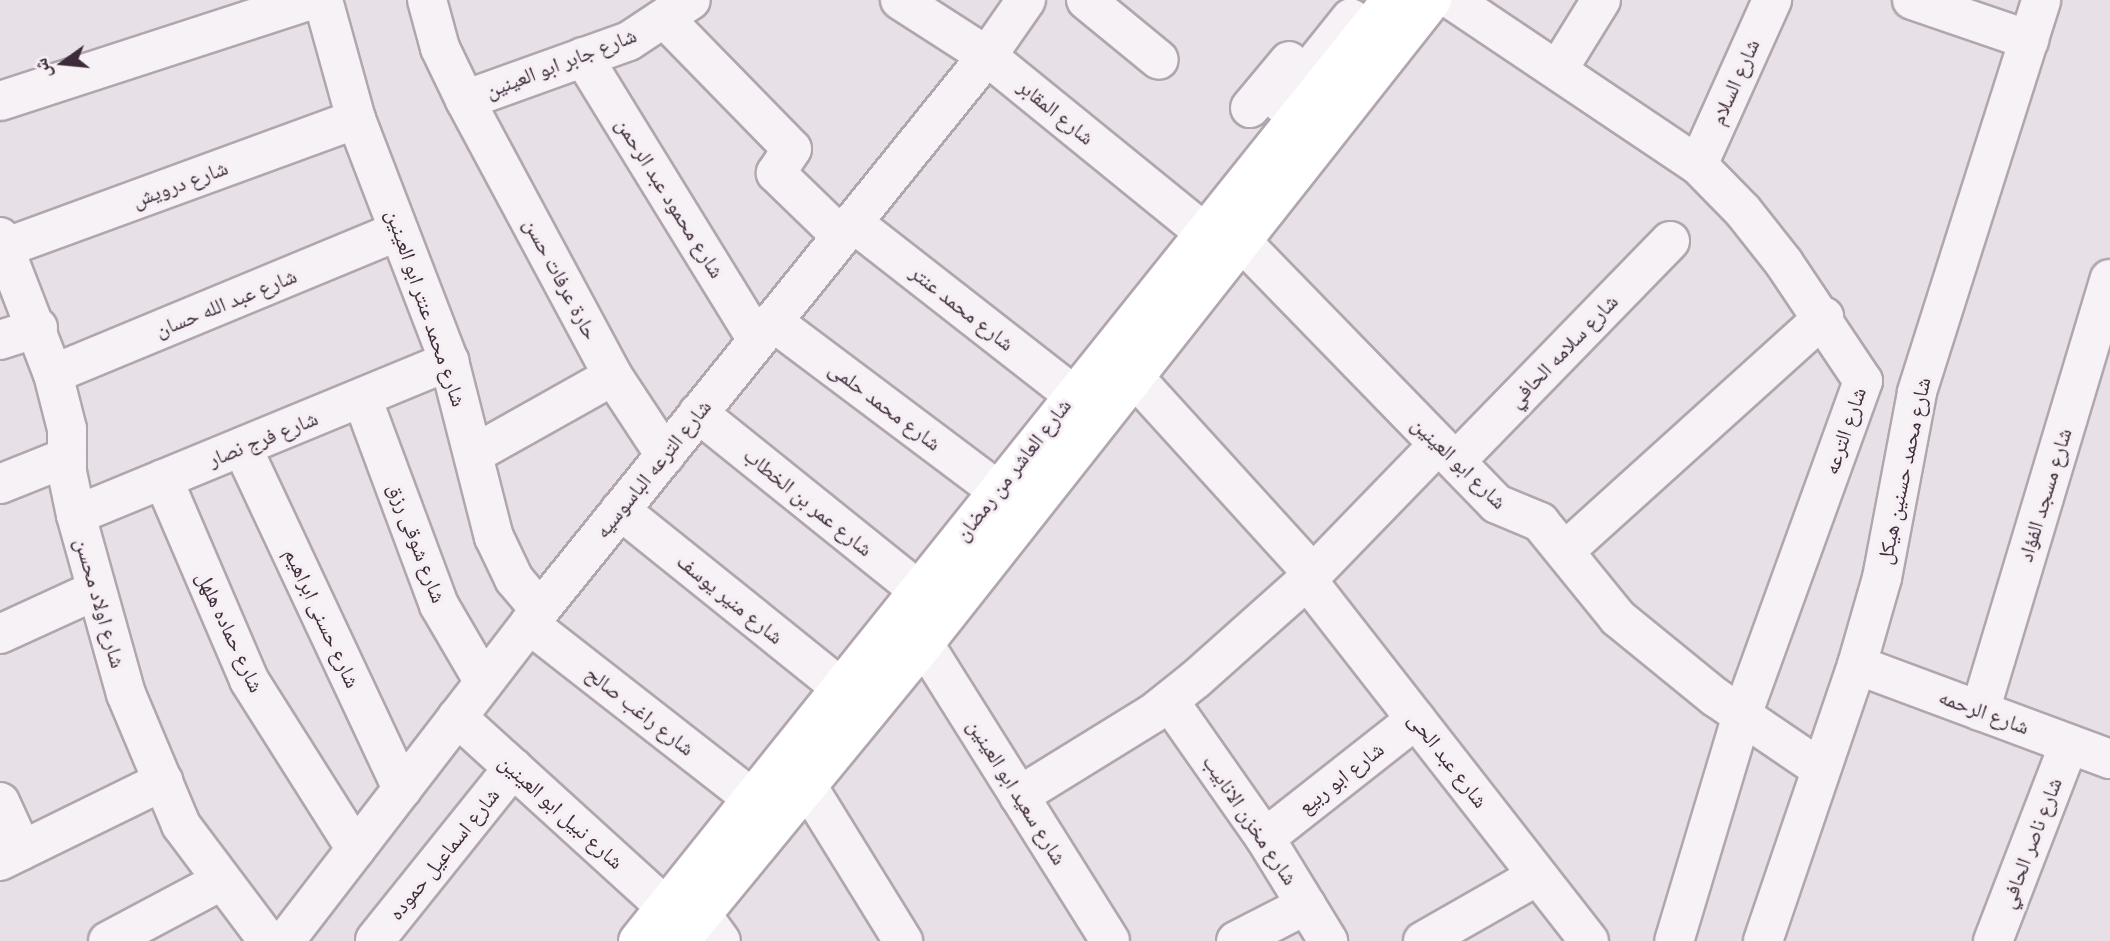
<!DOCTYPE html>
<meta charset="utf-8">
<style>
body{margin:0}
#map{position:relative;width:2110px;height:941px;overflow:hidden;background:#e7e0e6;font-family:"Fira Sans Condensed","Noto Naskh Arabic",sans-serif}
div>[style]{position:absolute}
.roads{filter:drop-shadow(2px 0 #b1a6af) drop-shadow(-2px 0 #b1a6af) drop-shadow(0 2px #b1a6af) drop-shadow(0 -2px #b1a6af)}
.minor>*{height:38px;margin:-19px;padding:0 19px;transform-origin:19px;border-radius:19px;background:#f6f2f5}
.major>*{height:38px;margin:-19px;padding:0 19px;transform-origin:19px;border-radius:19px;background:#fff}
span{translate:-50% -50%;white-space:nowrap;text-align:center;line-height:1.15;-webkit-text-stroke:6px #f5eff4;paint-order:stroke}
.street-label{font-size:21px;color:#3d2a3a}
.north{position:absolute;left:28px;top:28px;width:70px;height:70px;-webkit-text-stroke:5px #f5eff4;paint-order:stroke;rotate:255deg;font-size:19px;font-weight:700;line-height:28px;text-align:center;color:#3d2a3a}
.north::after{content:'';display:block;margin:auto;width:24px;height:32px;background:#3d2a3a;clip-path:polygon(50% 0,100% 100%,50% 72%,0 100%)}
</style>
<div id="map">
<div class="roads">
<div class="minor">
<i style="left:323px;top:0;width:123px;rotate:74.5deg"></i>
<i style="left:356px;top:119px;width:259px;rotate:69deg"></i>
<i style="left:449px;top:361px;width:182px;rotate:75.7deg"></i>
<i style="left:494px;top:537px;width:47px;rotate:64.5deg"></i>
<i style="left:514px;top:579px;width:40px;rotate:50deg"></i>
<i style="left:427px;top:0;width:50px;rotate:74.8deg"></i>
<i style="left:440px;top:48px;width:58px;rotate:64.3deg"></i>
<i style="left:465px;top:100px;width:313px;rotate:61.8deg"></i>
<i style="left:613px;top:376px;width:95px;rotate:56.6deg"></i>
<i style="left:900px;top:0;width:103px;rotate:32.8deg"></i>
<i style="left:987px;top:56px;width:281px;rotate:39.1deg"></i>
<i style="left:1086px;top:0;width:94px;rotate:39.4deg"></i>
<i style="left:1452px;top:0;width:296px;rotate:33.9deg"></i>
<i style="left:1698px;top:165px;width:64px;rotate:45.6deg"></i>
<i style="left:1743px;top:211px;width:66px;rotate:51.7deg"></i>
<i style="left:1784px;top:263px;width:142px;rotate:56.2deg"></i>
<i style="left:1863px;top:381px;width:355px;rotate:109.9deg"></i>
<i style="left:1742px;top:715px;width:236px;rotate:106.7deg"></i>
<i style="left:1912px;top:0;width:124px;rotate:18.9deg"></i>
<i style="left:666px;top:20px;width:180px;rotate:45.7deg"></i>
<i style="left:792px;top:149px;width:29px;rotate:124deg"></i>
<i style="left:776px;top:173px;width:91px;rotate:44.1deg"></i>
<i style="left:583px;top:57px;width:332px;rotate:58.4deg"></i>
<i style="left:1559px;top:68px;width:80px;rotate:-58.3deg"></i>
<i style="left:465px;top:100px;width:174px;rotate:-19.8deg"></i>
<i style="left:629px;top:41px;width:74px;rotate:-33.5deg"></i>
<i style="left:0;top:101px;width:326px;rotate:-18deg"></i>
<i style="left:1282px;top:104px;width:110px;rotate:-51.3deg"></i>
<i style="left:1250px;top:108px;width:61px;rotate:-50.3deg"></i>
<i style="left:1698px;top:165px;width:181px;rotate:-65.8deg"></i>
<i style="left:852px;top:222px;width:279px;rotate:38deg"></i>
<i style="left:0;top:237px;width:147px;rotate:68.9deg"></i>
<i style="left:53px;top:374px;width:57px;rotate:75.7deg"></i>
<i style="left:67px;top:429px;width:43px;rotate:90deg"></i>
<i style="left:67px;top:472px;width:44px;rotate:78.2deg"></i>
<i style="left:76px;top:515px;width:186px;rotate:74.4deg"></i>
<i style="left:126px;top:694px;width:142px;rotate:67.2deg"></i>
<i style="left:181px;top:825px;width:145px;rotate:53.1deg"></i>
<i style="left:1240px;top:240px;width:368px;rotate:45.8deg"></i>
<i style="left:1497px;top:504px;width:47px;rotate:22.7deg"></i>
<i style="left:1540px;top:522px;width:124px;rotate:50.9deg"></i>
<i style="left:1618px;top:618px;width:125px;rotate:39.2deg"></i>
<i style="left:1715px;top:697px;width:128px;rotate:34.2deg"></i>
<i style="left:4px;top:248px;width:375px;rotate:-20.1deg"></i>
<i style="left:772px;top:321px;width:281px;rotate:36.9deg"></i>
<i style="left:0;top:340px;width:40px;rotate:-18deg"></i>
<i style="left:53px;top:374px;width:374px;rotate:-22.5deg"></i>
<i style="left:1134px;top:377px;width:266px;rotate:47.7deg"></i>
<i style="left:362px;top:398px;width:221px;rotate:69.6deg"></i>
<i style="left:439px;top:605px;width:89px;rotate:59.7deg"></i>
<i style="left:698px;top:413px;width:284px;rotate:38.8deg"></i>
<i style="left:242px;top:447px;width:378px;rotate:64.9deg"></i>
<i style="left:474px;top:454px;width:159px;rotate:-29.3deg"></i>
<i style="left:1456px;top:461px;width:307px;rotate:-45.8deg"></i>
<i style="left:163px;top:479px;width:219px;rotate:66.8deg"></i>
<i style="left:249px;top:680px;width:200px;rotate:57.7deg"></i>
<i style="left:0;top:484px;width:70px;rotate:-21.8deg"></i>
<i style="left:620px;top:510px;width:284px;rotate:38.8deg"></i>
<i style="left:76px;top:515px;width:404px;rotate:-22.4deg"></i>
<i style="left:1566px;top:550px;width:348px;rotate:-42.1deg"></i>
<i style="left:1307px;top:580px;width:458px;rotate:52deg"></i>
<i style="left:529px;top:624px;width:283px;rotate:38deg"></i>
<i style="left:0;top:634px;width:106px;rotate:-24.6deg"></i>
<i style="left:924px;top:644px;width:350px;rotate:57.9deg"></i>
<i style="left:1857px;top:665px;width:270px;rotate:20.4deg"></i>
<i style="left:1169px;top:701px;width:167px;rotate:55deg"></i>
<i style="left:1265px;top:838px;width:121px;rotate:58.5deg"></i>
<i style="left:1980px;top:711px;width:451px;rotate:-73.3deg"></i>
<i style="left:457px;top:717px;width:281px;rotate:42.3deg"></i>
<i style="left:806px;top:784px;width:185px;rotate:58.3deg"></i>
<i style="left:1019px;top:796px;width:156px;rotate:-31.7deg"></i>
<i style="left:1152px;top:714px;width:56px;rotate:-38.5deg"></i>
<i style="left:1196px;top:679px;width:149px;rotate:-41.7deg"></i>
<i style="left:1307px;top:580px;width:188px;rotate:-45.9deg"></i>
<i style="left:0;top:802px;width:53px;rotate:65.4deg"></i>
<i style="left:1265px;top:838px;width:192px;rotate:-38.2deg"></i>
<i style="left:0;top:861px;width:182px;rotate:-26.1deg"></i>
<i style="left:702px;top:915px;width:32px;rotate:54deg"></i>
<i style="left:375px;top:940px;width:221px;rotate:-51.3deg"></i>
<i style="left:108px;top:941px;width:128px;rotate:-28deg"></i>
<i style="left:285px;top:941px;width:418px;rotate:-52.4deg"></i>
<i style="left:540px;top:610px;width:712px;rotate:-51.1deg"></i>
<i style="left:987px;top:56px;width:68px;rotate:-55.1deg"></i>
<i style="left:1236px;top:941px;width:79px;rotate:-27.2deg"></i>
<i style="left:1423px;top:941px;width:131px;rotate:-29.7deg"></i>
<i style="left:1763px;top:941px;width:292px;rotate:-71.2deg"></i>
<i style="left:1857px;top:665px;width:91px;rotate:-74deg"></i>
<i style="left:1882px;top:578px;width:189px;rotate:-79.3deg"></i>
<i style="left:1917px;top:392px;width:411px;rotate:-72.4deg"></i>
<i style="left:1993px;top:941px;width:211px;rotate:-68.9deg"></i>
</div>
<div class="major">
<i style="left:638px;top:941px;width:1205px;rotate:-51.33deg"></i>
<i style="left:680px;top:941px;width:384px;rotate:-50.6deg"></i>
<i style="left:924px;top:644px;width:820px;rotate:-51.73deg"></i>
</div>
</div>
<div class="street-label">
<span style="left:561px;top:63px;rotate:-21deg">شارع جابر ابو العينين</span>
<span style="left:1735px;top:82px;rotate:-66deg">شارع السلام</span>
<span style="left:1056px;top:112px;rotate:39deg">شارع المقابر</span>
<span style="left:180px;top:184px;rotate:-20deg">شارع درويش</span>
<span style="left:670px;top:198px;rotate:58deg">شارع محمود عبد الرحمن</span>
<span style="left:561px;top:279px;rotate:62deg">حارة عرفات حسن</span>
<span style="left:226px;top:303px;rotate:-22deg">شارع عبد الله حسان</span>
<span style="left:426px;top:308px;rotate:71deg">شارع محمد عنتر ابو العينين</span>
<span style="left:962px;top:308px;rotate:38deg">شارع محمد عنتر</span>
<span style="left:1563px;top:351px;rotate:-46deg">شارع سلامه الحافي</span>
<span style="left:885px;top:406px;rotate:37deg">شارع محمد حلمى</span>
<span style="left:1845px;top:431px;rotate:-71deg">شارع الترعه</span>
<span style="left:263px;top:439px;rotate:-22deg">شارع فرج نصار</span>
<span style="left:1459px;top:463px;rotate:44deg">شارع ابو العينين</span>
<span style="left:653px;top:469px;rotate:-51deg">شارع الترعه الباسوسيه</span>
<span style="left:1013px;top:470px;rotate:-52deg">شارع العاشر من رمضان</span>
<span style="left:1904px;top:471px;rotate:-78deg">شارع محمد حسنين هيكل</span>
<span style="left:2045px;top:495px;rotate:-73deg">شارع مسجد الفؤاد</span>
<span style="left:808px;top:502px;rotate:39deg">شارع عمر بن الخطاب</span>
<span style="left:417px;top:543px;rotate:69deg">شارع شوقى رزق</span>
<span style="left:730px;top:599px;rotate:39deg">شارع منير يوسف</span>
<span style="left:100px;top:603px;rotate:74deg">شارع اولاد محسن</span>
<span style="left:322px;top:618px;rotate:65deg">شارع حسنى ابراهيم</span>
<span style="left:230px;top:632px;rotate:65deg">شارع حماده هلهل</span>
<span style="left:640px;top:711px;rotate:38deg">شارع راغب صالح</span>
<span style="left:1984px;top:712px;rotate:20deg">شارع الرحمه</span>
<span style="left:1448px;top:760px;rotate:52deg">شارع عبد الحى</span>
<span style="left:1341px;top:778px;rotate:-38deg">شارع ابو ربيع</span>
<span style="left:1017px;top:792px;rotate:58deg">شارع سعيد ابو العينين</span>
<span style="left:561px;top:812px;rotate:42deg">شارع نبيل ابو العينين</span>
<span style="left:1250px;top:820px;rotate:56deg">شارع مخزن الانابيب</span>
<span style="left:2031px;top:843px;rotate:-69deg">شارع ناصر الحافي</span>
<span style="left:444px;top:854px;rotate:-51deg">شارع اسماعيل حموده</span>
</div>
<div class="north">ش</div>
</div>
